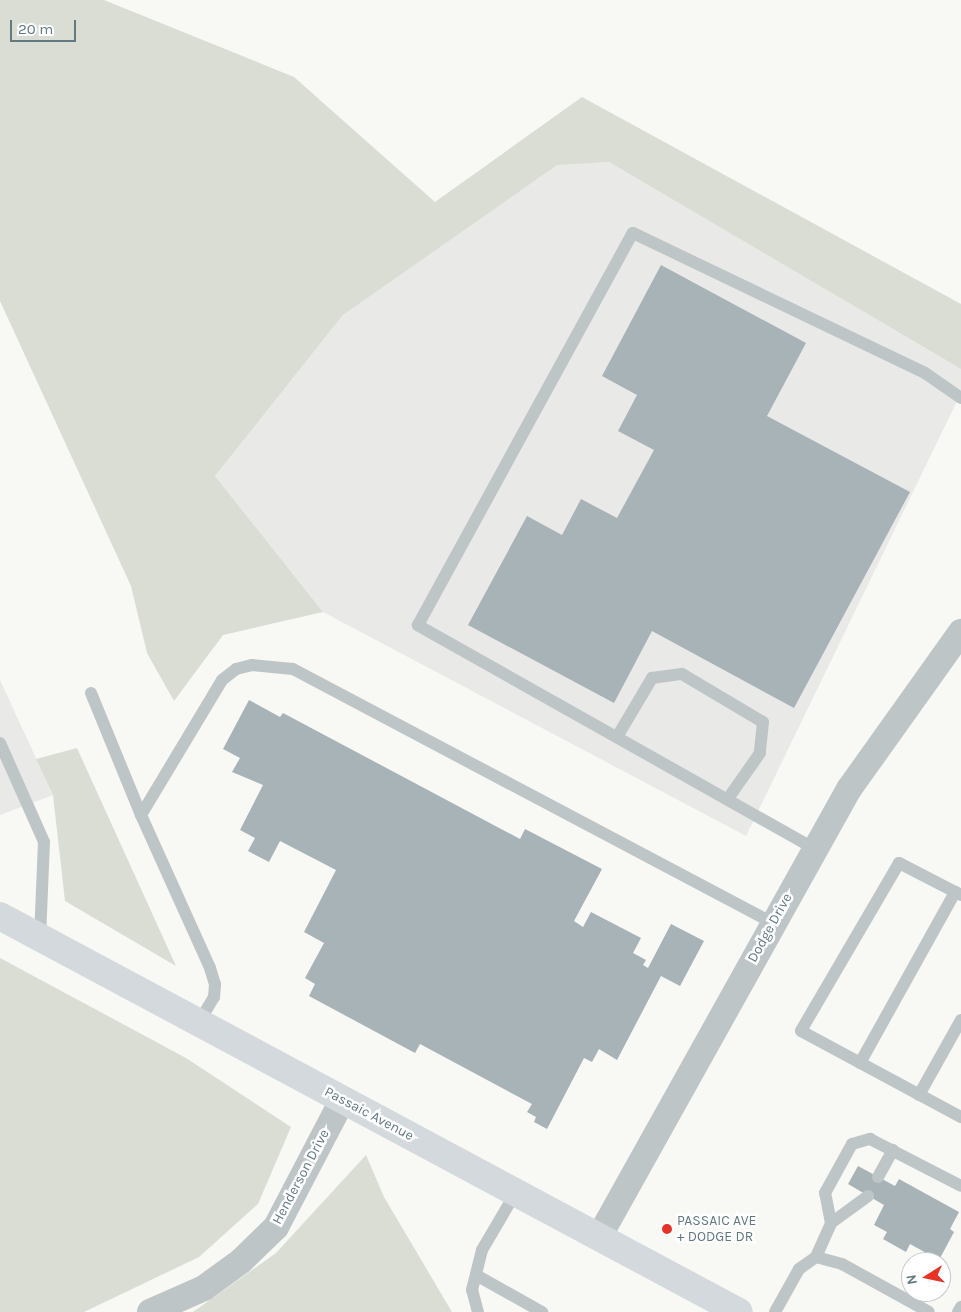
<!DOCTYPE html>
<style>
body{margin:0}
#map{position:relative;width:961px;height:1312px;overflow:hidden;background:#f8f8f5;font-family:Karla,sans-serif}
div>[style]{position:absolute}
.built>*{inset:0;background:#e9e9e8}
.green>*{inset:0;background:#d9ddd4}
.building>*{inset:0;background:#a8b3b7}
.service>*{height:12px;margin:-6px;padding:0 6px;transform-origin:6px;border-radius:6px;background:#bec5c7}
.minor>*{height:26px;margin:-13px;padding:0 13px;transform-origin:13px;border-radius:13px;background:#bec5c7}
.primary>*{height:28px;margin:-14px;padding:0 14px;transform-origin:14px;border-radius:14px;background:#d3d9dc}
.dots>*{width:14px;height:14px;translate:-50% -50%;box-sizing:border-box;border:2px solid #fff;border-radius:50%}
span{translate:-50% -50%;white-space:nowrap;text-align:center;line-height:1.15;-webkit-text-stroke:5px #fff;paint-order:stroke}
.street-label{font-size:14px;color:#627981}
.poi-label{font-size:14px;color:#627981}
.left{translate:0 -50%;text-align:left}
.north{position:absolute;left:901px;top:1252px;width:50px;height:50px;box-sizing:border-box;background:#fff;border:1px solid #c0c9cd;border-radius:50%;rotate:260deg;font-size:14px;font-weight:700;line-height:20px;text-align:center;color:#627981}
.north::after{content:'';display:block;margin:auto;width:18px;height:22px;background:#e93224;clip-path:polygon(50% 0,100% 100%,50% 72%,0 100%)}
.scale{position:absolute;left:10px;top:20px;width:66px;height:22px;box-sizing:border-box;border:2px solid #627981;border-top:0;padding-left:6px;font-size:15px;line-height:18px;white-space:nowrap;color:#627981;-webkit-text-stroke:4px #fff;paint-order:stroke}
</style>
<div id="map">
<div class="built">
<i style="clip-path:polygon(609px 162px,961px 369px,961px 393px,746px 836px,323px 612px,215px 476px,343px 315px,557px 164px)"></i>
<i style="clip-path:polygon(0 680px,53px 795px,0 815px)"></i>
</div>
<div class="green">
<i style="clip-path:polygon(0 0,104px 0,294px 77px,435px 202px,582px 97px,961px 304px,961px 369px,609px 162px,557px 165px,343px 315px,215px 476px,323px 612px,223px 635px,174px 701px,147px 653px,131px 586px,0 301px)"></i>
<i style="clip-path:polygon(77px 748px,176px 966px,65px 901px,53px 795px,36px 759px)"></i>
<i style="clip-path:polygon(0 958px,186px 1058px,291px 1127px,258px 1204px,199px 1257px,84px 1312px,0 1312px)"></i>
<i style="clip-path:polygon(366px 1155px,384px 1197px,452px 1312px,193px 1312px,276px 1253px)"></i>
</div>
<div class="building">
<i style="clip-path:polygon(661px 265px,806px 343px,767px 416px,910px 492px,794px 708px,652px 631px,614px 703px,468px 625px,527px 516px,562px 535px,581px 499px,617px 518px,654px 450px,618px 431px,637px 395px,602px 376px)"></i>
<i style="clip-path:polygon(249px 700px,280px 717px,283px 713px,520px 839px,525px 829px,602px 869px,574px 921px,583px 927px,591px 912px,641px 938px,633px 953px,646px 960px,643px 965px,648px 968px,671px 924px,704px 941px,680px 986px,661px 976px,617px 1060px,599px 1049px,592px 1062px,584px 1058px,547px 1129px,534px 1122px,536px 1117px,527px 1112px,532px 1104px,420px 1044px,415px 1053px,309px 996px,315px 984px,305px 978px,324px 943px,304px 932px,336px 870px,280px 841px,269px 862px,248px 851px,255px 838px,240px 830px,263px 785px,232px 772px,240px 758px,223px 749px)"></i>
<i style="clip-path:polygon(858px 1166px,895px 1186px,899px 1179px,959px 1212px,950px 1229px,954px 1232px,939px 1260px,910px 1244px,906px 1252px,883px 1239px,887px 1232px,874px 1225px,884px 1205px,848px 1184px)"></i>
</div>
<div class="service">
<i style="left:91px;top:693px;width:132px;rotate:67.7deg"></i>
<i style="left:141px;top:815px;width:168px;rotate:65.7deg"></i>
<i style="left:210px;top:968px;width:17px;rotate:73deg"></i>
<i style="left:215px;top:984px;width:13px;rotate:94deg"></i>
<i style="left:214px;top:997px;width:29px;rotate:121deg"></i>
<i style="left:617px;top:737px;width:69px;rotate:-59.3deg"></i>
<i style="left:652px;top:678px;width:30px;rotate:-8deg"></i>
<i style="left:682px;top:674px;width:94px;rotate:30.7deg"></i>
<i style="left:763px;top:722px;width:31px;rotate:96deg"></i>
<i style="left:760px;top:753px;width:57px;rotate:125.1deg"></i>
<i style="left:0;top:743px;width:108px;rotate:66deg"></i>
<i style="left:44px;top:842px;width:95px;rotate:92.4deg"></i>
<i style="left:141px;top:815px;width:157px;rotate:-59deg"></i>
<i style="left:222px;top:680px;width:18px;rotate:-38deg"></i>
<i style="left:236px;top:669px;width:16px;rotate:-14deg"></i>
<i style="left:252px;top:665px;width:41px;rotate:5.6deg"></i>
<i style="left:293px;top:669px;width:543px;rotate:27.89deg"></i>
<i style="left:815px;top:849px;width:456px;rotate:-150.6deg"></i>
<i style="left:418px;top:625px;width:447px;rotate:-61.3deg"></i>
<i style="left:633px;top:233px;width:324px;rotate:25.6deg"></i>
<i style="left:925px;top:373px;width:44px;rotate:34.8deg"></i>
<i style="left:961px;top:895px;width:70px;rotate:-152.7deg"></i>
<i style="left:899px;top:863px;width:194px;rotate:120.3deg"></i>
<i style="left:801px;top:1031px;width:182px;rotate:28.3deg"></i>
<i style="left:860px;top:1063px;width:196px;rotate:-60.9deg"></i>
<i style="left:919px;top:1095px;width:86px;rotate:-60.8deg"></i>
<i style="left:878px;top:1177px;width:31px;rotate:-61deg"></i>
<i style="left:831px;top:1223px;width:46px;rotate:-36.1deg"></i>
<i style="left:816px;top:1257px;width:37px;rotate:-66deg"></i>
<i style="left:831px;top:1223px;width:31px;rotate:-101deg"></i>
<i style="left:825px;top:1193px;width:56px;rotate:-61.1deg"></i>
<i style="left:852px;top:1144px;width:19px;rotate:-16deg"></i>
<i style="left:870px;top:1139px;width:102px;rotate:27.3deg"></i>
<i style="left:476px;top:1275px;width:76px;rotate:29.3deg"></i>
<i style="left:478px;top:1312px;width:23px;rotate:-105deg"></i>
<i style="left:472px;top:1290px;width:41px;rotate:-76deg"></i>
<i style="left:482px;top:1250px;width:67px;rotate:-59.6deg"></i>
<i style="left:775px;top:1312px;width:49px;rotate:-60.8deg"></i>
<i style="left:799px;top:1269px;width:21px;rotate:-35deg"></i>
<i style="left:816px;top:1257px;width:27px;rotate:15deg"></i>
<i style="left:842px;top:1264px;width:99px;rotate:28.9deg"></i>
<i style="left:958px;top:1312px;width:6px;rotate:-59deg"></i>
</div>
<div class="minor">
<i style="left:599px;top:1237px;width:513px;rotate:-60.84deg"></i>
<i style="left:849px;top:789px;width:193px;rotate:-54.5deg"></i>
<i style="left:150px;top:1312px;width:59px;rotate:-24deg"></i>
<i style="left:204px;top:1288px;width:46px;rotate:-36.1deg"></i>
<i style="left:241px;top:1261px;width:49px;rotate:-44.2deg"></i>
<i style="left:276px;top:1227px;width:144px;rotate:-62.4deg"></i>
</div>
<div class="primary">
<i style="left:0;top:916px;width:838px;rotate:28.19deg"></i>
</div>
<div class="dots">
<i style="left:667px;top:1229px;background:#e93224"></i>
</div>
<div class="street-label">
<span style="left:770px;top:928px;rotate:-61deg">Dodge Drive</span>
<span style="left:369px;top:1114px;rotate:28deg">Passaic Avenue</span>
<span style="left:301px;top:1177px;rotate:-62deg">Henderson Drive</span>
</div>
<div class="poi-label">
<span class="left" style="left:677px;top:1229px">PASSAIC AVE<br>+ DODGE DR</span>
</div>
<div class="north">N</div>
<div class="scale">20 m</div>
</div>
